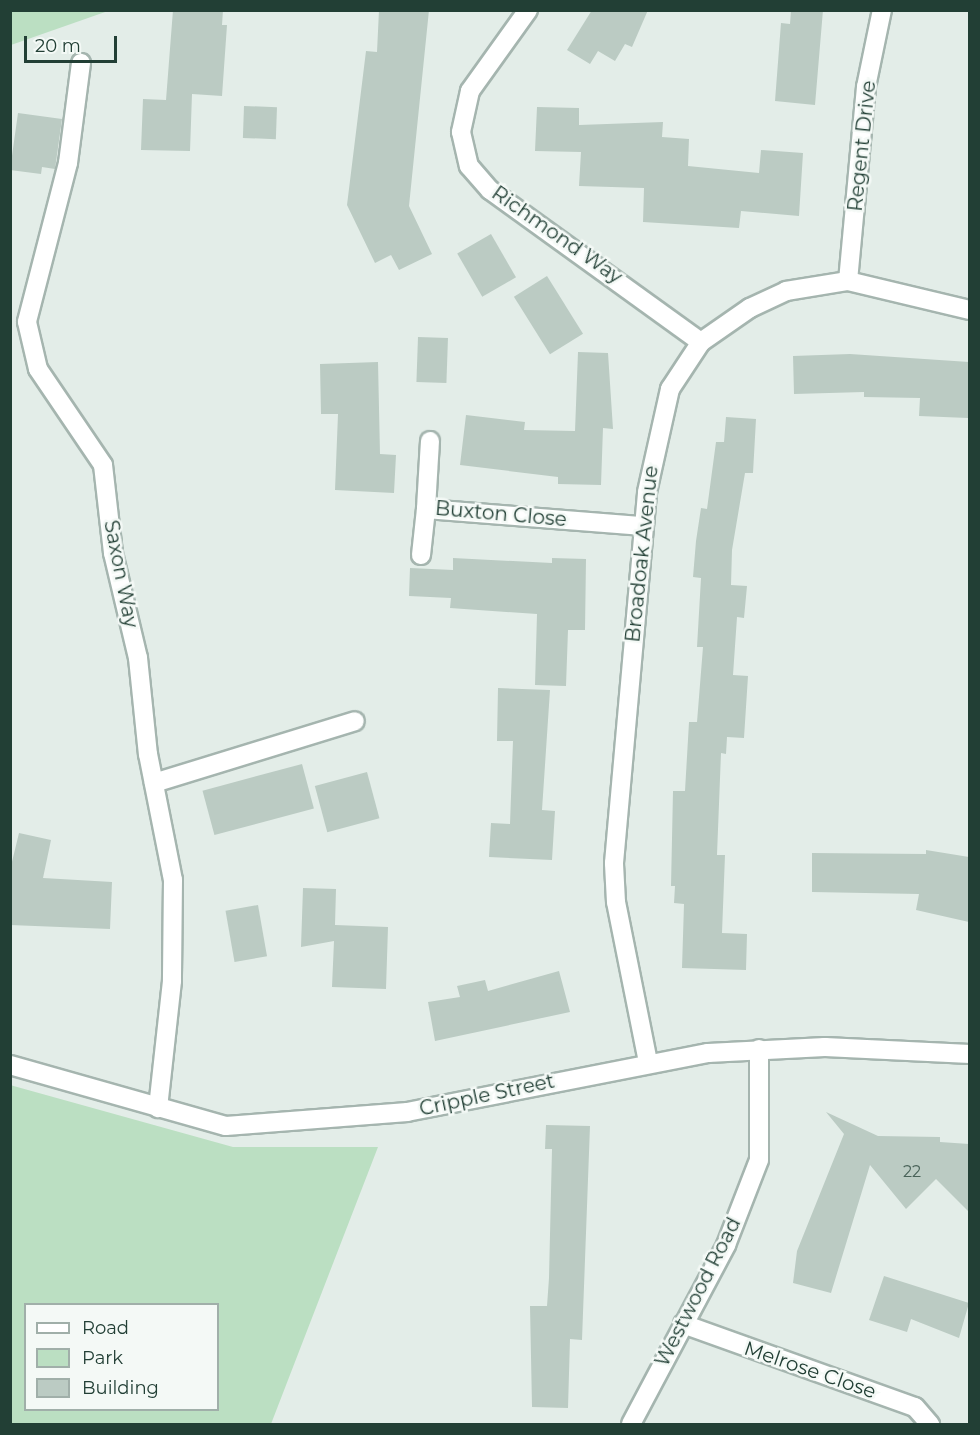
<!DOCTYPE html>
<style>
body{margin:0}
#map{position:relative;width:980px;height:1435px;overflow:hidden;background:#e3ede8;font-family:Montserrat,sans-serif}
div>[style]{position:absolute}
.green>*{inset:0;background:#bbdfc2}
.building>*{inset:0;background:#bbcbc3;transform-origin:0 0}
.roads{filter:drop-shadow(2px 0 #a5b5af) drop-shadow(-2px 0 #a5b5af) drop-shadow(0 2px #a5b5af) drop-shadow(0 -2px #a5b5af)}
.street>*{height:18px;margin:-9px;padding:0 9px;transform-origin:9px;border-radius:9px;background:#fff}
span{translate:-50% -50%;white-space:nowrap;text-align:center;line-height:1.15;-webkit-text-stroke:5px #f4f9f6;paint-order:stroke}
.number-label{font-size:16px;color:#486258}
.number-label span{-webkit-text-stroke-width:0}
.street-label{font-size:20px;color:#223f35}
.frame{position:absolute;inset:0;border:12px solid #223f35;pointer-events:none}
.legend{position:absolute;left:24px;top:1303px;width:195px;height:108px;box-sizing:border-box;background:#f4f9f6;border:2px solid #a0afa9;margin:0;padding:8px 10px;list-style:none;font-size:18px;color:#223f35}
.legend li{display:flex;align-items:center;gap:12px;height:30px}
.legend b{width:30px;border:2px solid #a0afa9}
.scale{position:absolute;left:24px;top:36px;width:93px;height:27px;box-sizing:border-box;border:3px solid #223f35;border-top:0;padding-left:8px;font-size:18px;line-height:21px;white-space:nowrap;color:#223f35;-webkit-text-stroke:4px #f4f9f6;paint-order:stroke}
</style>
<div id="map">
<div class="green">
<i style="clip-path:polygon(11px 10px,108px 10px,108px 11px,11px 45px)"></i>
<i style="clip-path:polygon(evenodd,10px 1085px,233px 1147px,378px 1147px,271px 1424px,11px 1424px,10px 1085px,26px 1304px,218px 1304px,218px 1410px,26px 1410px,26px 1304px)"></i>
</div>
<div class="building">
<i style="clip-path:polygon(173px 10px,223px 10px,222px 25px,227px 25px,222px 96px,192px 94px,190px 151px,141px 150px,143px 99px,166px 100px)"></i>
<i style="clip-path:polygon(379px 10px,429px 10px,409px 206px,432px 254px,399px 270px,391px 255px,375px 263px,347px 205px,366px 51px,377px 52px)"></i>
<i style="clip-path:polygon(592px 10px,648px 10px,632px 47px,625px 44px,615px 61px,598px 51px,590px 64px,567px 50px)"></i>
<i style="clip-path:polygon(791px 10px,823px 10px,815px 105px,775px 101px,781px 23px,790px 24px)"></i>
<i style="left:244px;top:106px;width:33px;height:32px;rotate:2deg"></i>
<i style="clip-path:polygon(537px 107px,579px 108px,579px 125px,663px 122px,662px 137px,689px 139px,688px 166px,759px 173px,761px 150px,803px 153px,799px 216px,741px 211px,739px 228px,643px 222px,644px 188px,579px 186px,581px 152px,535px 151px)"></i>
<i style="clip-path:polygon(18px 113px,62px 119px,55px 169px,42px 167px,41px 174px,10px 170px)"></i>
<i style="left:491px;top:234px;width:50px;height:39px;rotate:60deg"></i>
<i style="left:547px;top:276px;width:68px;height:39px;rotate:58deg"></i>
<i style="left:418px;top:337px;width:30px;height:45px;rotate:2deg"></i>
<i style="clip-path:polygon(578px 352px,608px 353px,613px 429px,603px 428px,601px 485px,558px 484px,558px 477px,460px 465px,466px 415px,525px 422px,524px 430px,575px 431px)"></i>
<i style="clip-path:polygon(850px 354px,969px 362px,968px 418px,919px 416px,920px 398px,864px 397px,864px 392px,794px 394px,793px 356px)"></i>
<i style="clip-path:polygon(378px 362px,380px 454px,396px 455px,394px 493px,335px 490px,338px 414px,321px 414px,320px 364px)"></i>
<i style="clip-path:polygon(726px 417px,756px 419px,753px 473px,745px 473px,732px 550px,731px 585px,747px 586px,744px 618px,737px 617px,733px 675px,748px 676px,744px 738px,727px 737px,726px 754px,721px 753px,717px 855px,725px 855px,722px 933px,747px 934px,746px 970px,682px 968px,684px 904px,674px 903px,675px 886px,671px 886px,673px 791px,685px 791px,689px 722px,697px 722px,703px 647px,697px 647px,701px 578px,693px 577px,696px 541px,701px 508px,707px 509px,716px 442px,724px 442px)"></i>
<i style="clip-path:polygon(453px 558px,552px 563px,552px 558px,586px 559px,585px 630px,568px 630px,566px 686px,535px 685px,537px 614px,450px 608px,451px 598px,409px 596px,410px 568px,453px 570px)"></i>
<i style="clip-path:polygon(498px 688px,550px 690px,542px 810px,555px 811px,552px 860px,489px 857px,491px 823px,510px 824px,513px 741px,497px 741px)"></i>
<i style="left:302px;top:764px;width:46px;height:103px;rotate:75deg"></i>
<i style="left:367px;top:772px;width:48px;height:54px;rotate:75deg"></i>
<i style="clip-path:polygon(19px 833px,51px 840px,43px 878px,112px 882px,110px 929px,10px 925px,10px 870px)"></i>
<i style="clip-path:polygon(926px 850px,969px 857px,969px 922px,916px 910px,919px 894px,812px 892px,812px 853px,926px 854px)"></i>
<i style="clip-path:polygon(303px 888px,336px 889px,335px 925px,388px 927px,386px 989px,332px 987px,334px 941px,301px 947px)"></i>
<i style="left:258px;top:905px;width:52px;height:33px;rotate:80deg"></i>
<i style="clip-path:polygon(559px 971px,570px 1012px,435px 1041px,428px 1002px,460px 997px,457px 986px,485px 980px,488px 991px)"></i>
<i style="clip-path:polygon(826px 1112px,878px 1136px,940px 1137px,940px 1142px,969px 1144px,969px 1212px,936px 1179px,906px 1209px,870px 1165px,831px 1293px,793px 1283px,797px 1251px,844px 1134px)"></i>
<i style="clip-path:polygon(546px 1125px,590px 1126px,582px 1340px,570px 1339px,568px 1408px,532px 1407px,530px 1306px,547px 1306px,549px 1278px,552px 1149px,545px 1149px)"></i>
<i style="clip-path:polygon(884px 1276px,969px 1303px,959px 1338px,911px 1319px,907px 1332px,869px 1320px)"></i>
</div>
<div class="roads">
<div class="street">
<i style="left:528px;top:10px;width:100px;rotate:125.6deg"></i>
<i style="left:470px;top:91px;width:42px;rotate:102.4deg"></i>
<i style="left:461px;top:132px;width:35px;rotate:77deg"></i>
<i style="left:469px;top:166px;width:32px;rotate:49deg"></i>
<i style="left:490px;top:190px;width:260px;rotate:35.8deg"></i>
<i style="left:81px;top:63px;width:101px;rotate:97.4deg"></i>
<i style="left:68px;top:163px;width:164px;rotate:104.5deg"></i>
<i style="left:27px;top:322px;width:48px;rotate:76.8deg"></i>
<i style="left:38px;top:369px;width:116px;rotate:55.9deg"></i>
<i style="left:103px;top:465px;width:89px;rotate:83.5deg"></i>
<i style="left:113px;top:553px;width:108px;rotate:76.6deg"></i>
<i style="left:138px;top:658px;width:97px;rotate:84.1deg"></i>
<i style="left:148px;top:754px;width:128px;rotate:78.8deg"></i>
<i style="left:173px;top:880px;width:101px;rotate:90.6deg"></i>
<i style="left:172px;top:981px;width:128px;rotate:96.3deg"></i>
<i style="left:848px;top:281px;width:195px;rotate:-84.7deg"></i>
<i style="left:866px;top:87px;width:79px;rotate:-78.3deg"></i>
<i style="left:430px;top:441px;width:68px;rotate:93.4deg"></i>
<i style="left:426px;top:509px;width:218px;rotate:4.5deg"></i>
<i style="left:421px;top:555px;width:46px;rotate:-83.8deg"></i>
<i style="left:154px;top:783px;width:210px;rotate:-17.1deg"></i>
<i style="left:648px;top:1062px;width:163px;rotate:-101.3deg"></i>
<i style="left:616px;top:902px;width:39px;rotate:-93deg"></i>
<i style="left:614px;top:863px;width:372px;rotate:-84.9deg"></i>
<i style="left:647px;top:492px;width:106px;rotate:-77.4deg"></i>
<i style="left:670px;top:389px;width:56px;rotate:-56.6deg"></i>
<i style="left:701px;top:342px;width:60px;rotate:-34.8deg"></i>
<i style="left:750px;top:308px;width:40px;rotate:-25deg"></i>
<i style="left:786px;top:291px;width:63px;rotate:-9.2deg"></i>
<i style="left:848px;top:281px;width:125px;rotate:13.4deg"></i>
<i style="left:10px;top:1065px;width:224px;rotate:15.8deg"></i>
<i style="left:226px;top:1126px;width:182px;rotate:-4.4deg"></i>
<i style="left:407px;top:1112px;width:307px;rotate:-11.1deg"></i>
<i style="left:708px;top:1053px;width:117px;rotate:-2.9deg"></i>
<i style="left:825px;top:1047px;width:145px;rotate:2.8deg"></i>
<i style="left:683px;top:1324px;width:246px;rotate:19.7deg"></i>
<i style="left:915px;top:1407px;width:23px;rotate:49deg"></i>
<i style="left:631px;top:1424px;width:203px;rotate:-62deg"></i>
<i style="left:726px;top:1245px;width:91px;rotate:-68.8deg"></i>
<i style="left:759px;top:1160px;width:111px;rotate:-90deg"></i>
</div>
</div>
<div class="number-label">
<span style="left:912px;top:1172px">22</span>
</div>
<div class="street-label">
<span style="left:862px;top:146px;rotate:-84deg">Regent Drive</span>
<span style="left:557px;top:235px;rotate:35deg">Richmond Way</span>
<span style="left:501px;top:514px;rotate:5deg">Buxton Close</span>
<span style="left:642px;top:554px;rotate:-84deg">Broadoak Avenue</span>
<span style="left:121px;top:574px;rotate:79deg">Saxon Way</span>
<span style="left:487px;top:1095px;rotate:-12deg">Cripple Street</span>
<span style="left:698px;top:1292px;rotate:-63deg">Westwood Road</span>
<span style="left:810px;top:1370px;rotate:19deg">Melrose Close</span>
</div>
<div class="frame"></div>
<ul class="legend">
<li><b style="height:8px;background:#fff"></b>Road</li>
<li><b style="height:16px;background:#bbdfc2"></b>Park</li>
<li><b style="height:16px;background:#bbcbc3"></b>Building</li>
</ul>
<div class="scale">20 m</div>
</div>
